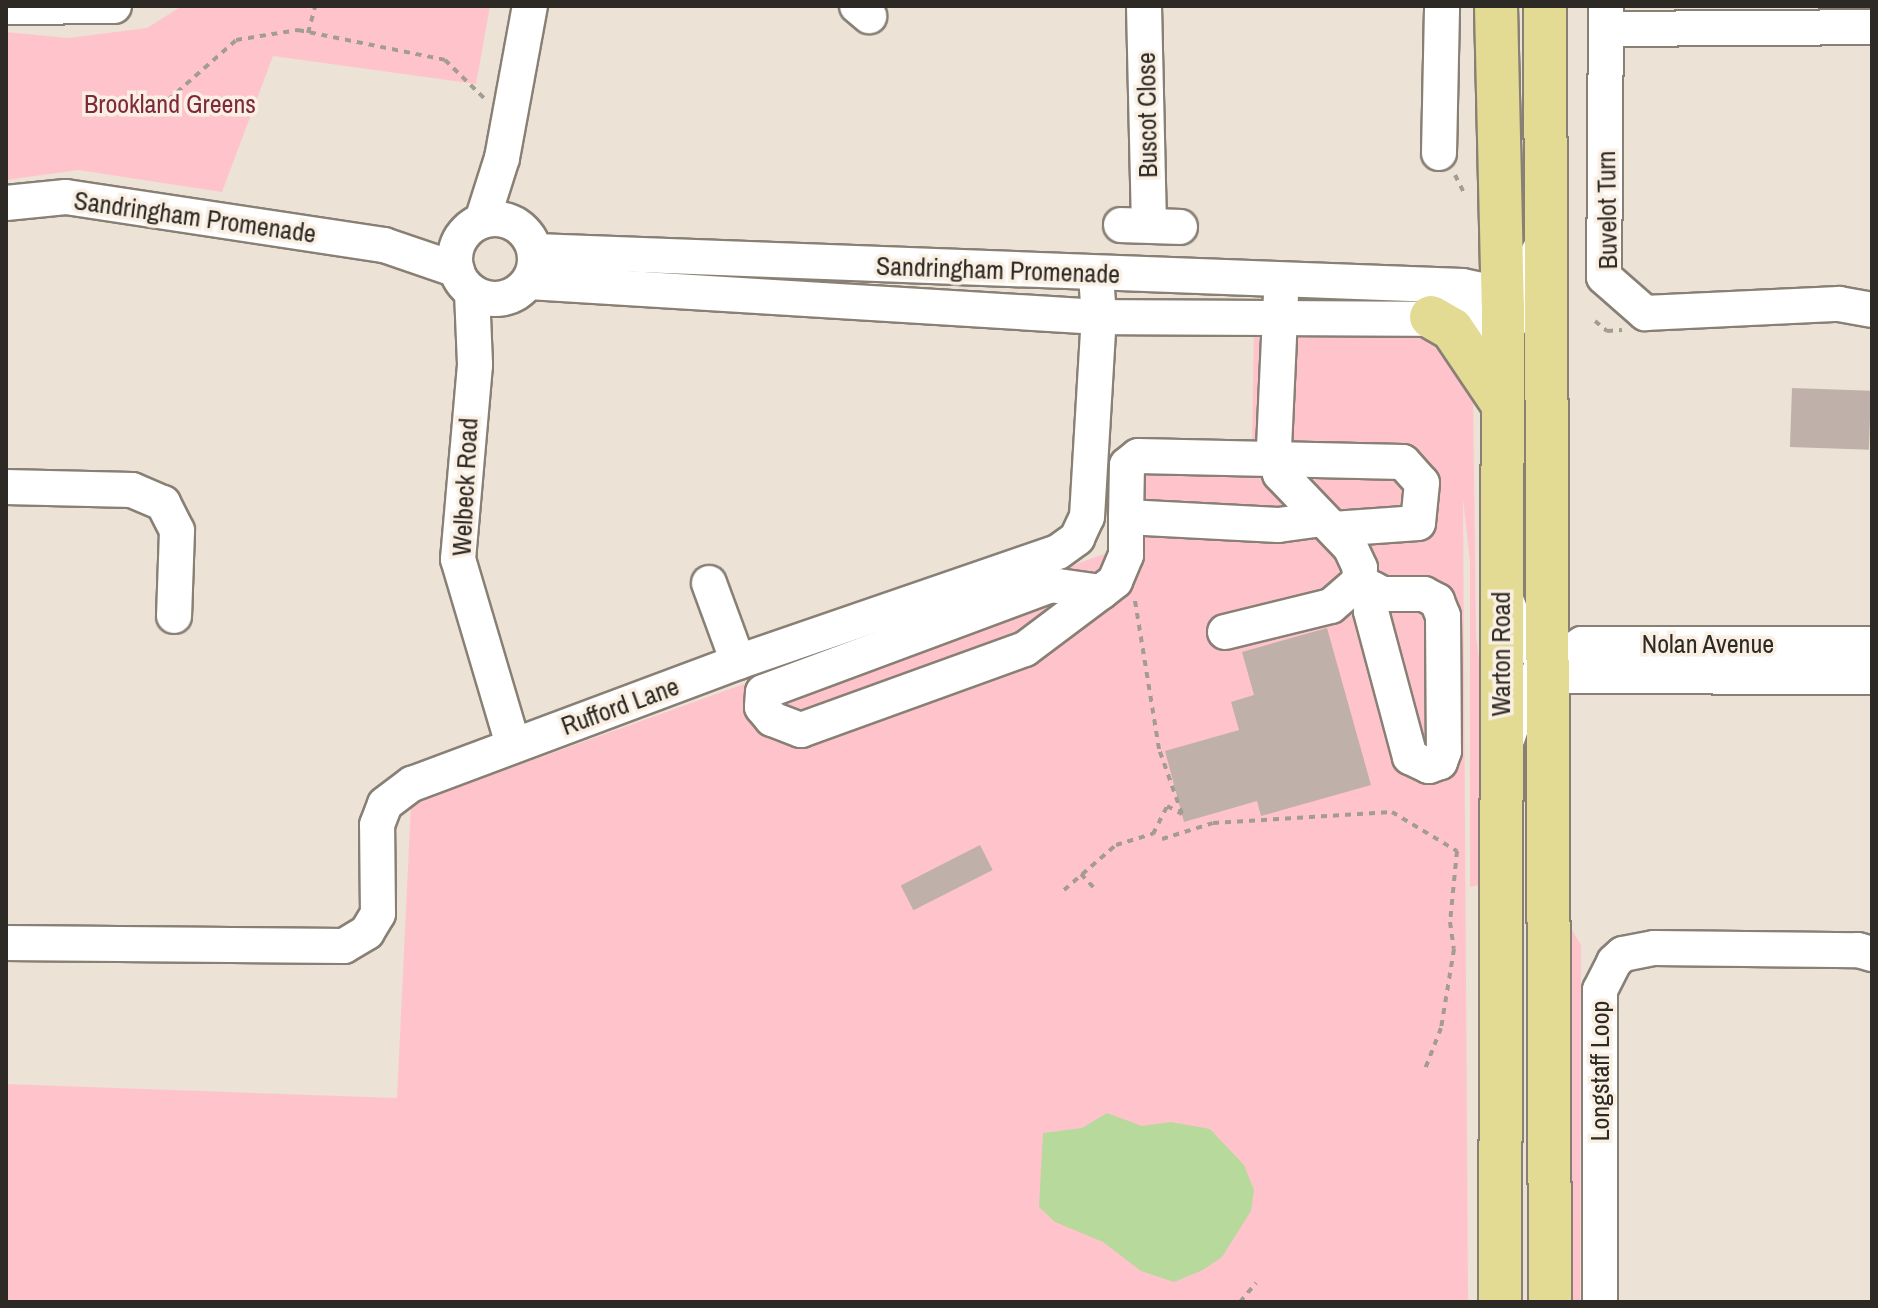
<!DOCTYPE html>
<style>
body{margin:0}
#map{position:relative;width:1878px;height:1308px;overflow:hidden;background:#ece2d6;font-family:"Archivo Narrow",sans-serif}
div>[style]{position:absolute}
.green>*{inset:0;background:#ffc4cb}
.water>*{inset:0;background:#b7d99c}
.building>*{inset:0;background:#c0b0aa;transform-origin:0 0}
.path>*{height:4px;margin-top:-2px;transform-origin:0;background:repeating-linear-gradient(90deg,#a39c92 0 6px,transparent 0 12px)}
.roads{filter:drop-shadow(2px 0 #898075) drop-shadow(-2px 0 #898075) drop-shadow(0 2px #898075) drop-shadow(0 -2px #898075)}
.minor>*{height:34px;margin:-17px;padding:0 17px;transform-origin:17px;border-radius:17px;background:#fff}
.minor>.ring{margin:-17px;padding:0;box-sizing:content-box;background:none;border:34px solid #fff;border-radius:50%}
.major>*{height:42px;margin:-21px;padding:0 21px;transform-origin:21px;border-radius:21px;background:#e3da94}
span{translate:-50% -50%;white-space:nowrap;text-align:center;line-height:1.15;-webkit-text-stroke:7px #faefe3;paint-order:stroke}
.park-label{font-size:26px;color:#7f293c}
.street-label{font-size:26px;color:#2d2924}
.frame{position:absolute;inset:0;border:8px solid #2d2924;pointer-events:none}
</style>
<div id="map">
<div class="green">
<i style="clip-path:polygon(182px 6px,490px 6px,476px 84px,273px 56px,222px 192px,78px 170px,6px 180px,6px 32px,68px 38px,147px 28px)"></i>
<i style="clip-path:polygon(1254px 325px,1432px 332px,1473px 392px,1476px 637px,1485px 702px,1484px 884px,1470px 887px,1470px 562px,1463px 499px,1468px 1302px,6px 1302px,6px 1084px,397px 1098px,411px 804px,1140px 541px,1132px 452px,1252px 449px)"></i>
<i style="clip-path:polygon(1567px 922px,1581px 945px,1580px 1302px,1561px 1302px)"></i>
</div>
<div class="water">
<i style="clip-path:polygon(1107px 1113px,1142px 1126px,1171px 1122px,1210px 1129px,1244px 1165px,1254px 1190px,1251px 1211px,1222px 1257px,1203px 1270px,1174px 1282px,1141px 1271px,1103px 1242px,1055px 1222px,1039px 1207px,1043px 1133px,1082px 1128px)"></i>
</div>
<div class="building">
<i style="left:1792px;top:388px;width:79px;height:59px;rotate:2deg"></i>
<i style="clip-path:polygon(1327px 628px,1371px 785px,1261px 816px,1257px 801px,1184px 822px,1165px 751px,1239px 730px,1231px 702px,1254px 695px,1242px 652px)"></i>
<i style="left:980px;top:845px;width:28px;height:89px;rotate:63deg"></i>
</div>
<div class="path">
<i style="left:308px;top:33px;width:28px;rotate:-75deg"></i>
<i style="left:139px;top:112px;width:20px;rotate:-11deg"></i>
<i style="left:159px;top:108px;width:103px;rotate:-41.4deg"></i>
<i style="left:236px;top:40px;width:63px;rotate:-9.2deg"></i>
<i style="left:298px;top:30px;width:150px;rotate:11.5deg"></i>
<i style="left:445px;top:60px;width:56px;rotate:44.3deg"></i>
<i style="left:1455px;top:175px;width:18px;rotate:63deg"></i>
<i style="left:1595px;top:321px;width:16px;rotate:40deg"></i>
<i style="left:1607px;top:331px;width:15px;rotate:-4deg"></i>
<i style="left:1162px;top:839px;width:53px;rotate:-17.4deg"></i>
<i style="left:1213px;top:823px;width:179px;rotate:-3.5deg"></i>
<i style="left:1392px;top:812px;width:76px;rotate:31deg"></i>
<i style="left:1457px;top:851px;width:71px;rotate:95.6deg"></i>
<i style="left:1450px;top:922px;width:27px;rotate:82deg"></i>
<i style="left:1454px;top:949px;width:80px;rotate:99.3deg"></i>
<i style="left:1441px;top:1028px;width:44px;rotate:111.3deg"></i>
<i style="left:1081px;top:874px;width:18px;rotate:47deg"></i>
<i style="left:1064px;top:890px;width:69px;rotate:-40.9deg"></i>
<i style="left:1116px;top:845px;width:39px;rotate:-17deg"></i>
<i style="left:1153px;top:834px;width:31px;rotate:-63deg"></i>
<i style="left:1167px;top:806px;width:17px;rotate:28deg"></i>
<i style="left:1182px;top:814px;width:69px;rotate:-109.5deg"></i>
<i style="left:1159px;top:749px;width:151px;rotate:-99.2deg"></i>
<i style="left:1240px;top:1302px;width:25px;rotate:-50deg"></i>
</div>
<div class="roads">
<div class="minor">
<i style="left:857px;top:6px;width:16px;rotate:40deg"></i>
<i style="left:1144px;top:6px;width:218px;rotate:88.7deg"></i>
<i style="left:1606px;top:6px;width:271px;rotate:90.4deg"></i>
<i style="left:1604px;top:277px;width:55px;rotate:41.3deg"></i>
<i style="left:1645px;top:313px;width:194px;rotate:-2.7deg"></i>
<i style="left:1839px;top:304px;width:34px;rotate:10deg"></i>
<i style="left:6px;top:7px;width:108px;rotate:-0.5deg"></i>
<i style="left:1606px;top:29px;width:266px;rotate:-0.4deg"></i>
<i style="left:1439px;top:153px;width:147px;rotate:-88.8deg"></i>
<i style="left:6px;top:203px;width:60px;rotate:-5.7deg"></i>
<i style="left:66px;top:197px;width:322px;rotate:8.6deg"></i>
<i style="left:384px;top:245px;width:77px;rotate:18.9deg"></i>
<i class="ring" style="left:455px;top:219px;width:46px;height:46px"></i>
<i style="left:482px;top:221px;width:66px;rotate:-72.4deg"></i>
<i style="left:502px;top:158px;width:155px;rotate:-79.6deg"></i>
<i style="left:1121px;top:225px;width:59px;rotate:1.9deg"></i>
<i style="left:535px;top:251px;width:928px;rotate:2.16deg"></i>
<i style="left:1462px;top:286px;width:19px;rotate:12deg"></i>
<i style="left:1481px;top:290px;width:47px;rotate:34.7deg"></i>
<i style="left:529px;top:282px;width:571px;rotate:3.51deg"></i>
<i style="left:1099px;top:317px;width:389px;rotate:0.3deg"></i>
<i style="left:1488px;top:319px;width:46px;rotate:-45.9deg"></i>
<i style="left:1520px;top:286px;width:57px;rotate:-61.6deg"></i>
<i style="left:472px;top:292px;width:73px;rotate:87.6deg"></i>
<i style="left:475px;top:365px;width:195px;rotate:95deg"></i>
<i style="left:458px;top:559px;width:194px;rotate:73.5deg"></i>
<i style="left:6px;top:487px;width:126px;rotate:1.4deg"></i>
<i style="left:132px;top:490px;width:34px;rotate:23deg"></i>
<i style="left:163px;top:503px;width:31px;rotate:63deg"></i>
<i style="left:177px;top:531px;width:85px;rotate:92deg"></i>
<i style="left:1322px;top:519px;width:44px;rotate:172.2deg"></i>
<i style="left:1278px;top:525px;width:152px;rotate:-177deg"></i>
<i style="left:1126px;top:517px;width:52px;rotate:-88.9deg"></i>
<i style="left:1127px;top:465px;width:14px;rotate:-39deg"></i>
<i style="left:1138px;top:456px;width:265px;rotate:1.3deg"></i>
<i style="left:1403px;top:462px;width:28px;rotate:48deg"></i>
<i style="left:1422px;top:483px;width:40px;rotate:95.7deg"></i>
<i style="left:1418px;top:523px;width:85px;rotate:176deg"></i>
<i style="left:1359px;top:582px;width:27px;rotate:27deg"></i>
<i style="left:1383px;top:594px;width:41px"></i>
<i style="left:1424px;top:594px;width:15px;rotate:28deg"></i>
<i style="left:1437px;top:601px;width:16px;rotate:68deg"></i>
<i style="left:1443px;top:616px;width:135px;rotate:89.6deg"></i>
<i style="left:1444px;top:751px;width:12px;rotate:110deg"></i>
<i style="left:1440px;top:762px;width:12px;rotate:160deg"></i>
<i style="left:1429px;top:766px;width:21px;rotate:-155deg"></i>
<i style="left:1410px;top:757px;width:151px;rotate:-105deg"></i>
<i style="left:1371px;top:611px;width:22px;rotate:-85deg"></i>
<i style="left:709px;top:583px;width:84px;rotate:69.8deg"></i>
<i style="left:1101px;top:592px;width:50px;rotate:-172deg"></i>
<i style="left:1051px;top:585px;width:307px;rotate:159.6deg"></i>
<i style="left:763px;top:692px;width:15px;rotate:94deg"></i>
<i style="left:762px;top:707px;width:16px;rotate:50deg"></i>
<i style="left:772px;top:719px;width:31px;rotate:21deg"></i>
<i style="left:801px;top:730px;width:238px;rotate:-19.9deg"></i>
<i style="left:1025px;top:649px;width:95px;rotate:-36.9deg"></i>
<i style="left:1101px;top:592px;width:18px;rotate:-38deg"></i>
<i style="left:1115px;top:581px;width:28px;rotate:-67deg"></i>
<i style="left:1126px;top:555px;width:38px;rotate:-90deg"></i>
<i style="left:1504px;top:594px;width:39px;rotate:69deg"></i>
<i style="left:1518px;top:630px;width:40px;rotate:50deg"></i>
<i style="left:1544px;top:661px;width:29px;rotate:31deg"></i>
<i style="left:1569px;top:676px;width:303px;rotate:0.2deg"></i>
<i style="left:1225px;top:632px;width:109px;rotate:-13.8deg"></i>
<i style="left:1331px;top:606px;width:37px;rotate:-41deg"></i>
<i style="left:1359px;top:582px;width:14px;rotate:-86deg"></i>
<i style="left:1360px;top:568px;width:23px;rotate:-115deg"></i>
<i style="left:1350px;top:547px;width:101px;rotate:-133.8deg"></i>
<i style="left:1280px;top:474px;width:27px;rotate:-103deg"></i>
<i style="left:1274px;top:448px;width:155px;rotate:-87.4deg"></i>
<i style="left:1508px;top:737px;width:50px;rotate:-71.2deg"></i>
<i style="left:1524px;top:690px;width:29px;rotate:-49deg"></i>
<i style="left:1543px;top:668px;width:46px;rotate:-31.6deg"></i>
<i style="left:1582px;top:644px;width:290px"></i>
<i style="left:6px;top:943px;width:338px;rotate:0.5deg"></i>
<i style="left:344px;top:946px;width:27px;rotate:-31deg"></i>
<i style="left:367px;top:932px;width:21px;rotate:-59deg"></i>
<i style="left:378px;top:914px;width:89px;rotate:-90.6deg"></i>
<i style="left:377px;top:825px;width:22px;rotate:-69deg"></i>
<i style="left:385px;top:804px;width:34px;rotate:-37deg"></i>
<i style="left:412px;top:784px;width:348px;rotate:-20.5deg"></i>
<i style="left:738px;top:662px;width:338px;rotate:-19deg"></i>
<i style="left:1058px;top:552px;width:24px;rotate:-36deg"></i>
<i style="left:1077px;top:538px;width:23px;rotate:-65deg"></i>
<i style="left:1087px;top:517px;width:200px;rotate:-86.6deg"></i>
<i style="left:1099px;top:317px;width:42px;rotate:-94.1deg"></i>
<i style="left:1600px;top:1302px;width:312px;rotate:-90deg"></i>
<i style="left:1600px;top:990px;width:31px;rotate:-63deg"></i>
<i style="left:1614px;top:962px;width:12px;rotate:-42deg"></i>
<i style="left:1623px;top:954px;width:32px;rotate:-11deg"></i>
<i style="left:1654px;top:948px;width:204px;rotate:0.6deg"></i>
<i style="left:1858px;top:950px;width:15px;rotate:16deg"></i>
</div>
<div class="major">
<i style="left:1496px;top:6px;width:298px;rotate:88.7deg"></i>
<i style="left:1503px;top:304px;width:998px;rotate:90.17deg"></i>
<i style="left:1545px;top:6px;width:1296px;rotate:89.78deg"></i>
<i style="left:1431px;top:317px;width:24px;rotate:30deg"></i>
<i style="left:1452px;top:329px;width:88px;rotate:56.1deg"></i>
</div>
</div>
<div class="park-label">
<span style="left:170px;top:104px">Brookland Greens</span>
</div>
<div class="street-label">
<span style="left:1147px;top:115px;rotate:-91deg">Buscot Close</span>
<span style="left:1607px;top:210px;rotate:-91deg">Buvelot Turn</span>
<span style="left:195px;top:217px;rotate:8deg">Sandringham Promenade</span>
<span style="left:998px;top:270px;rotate:2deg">Sandringham Promenade</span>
<span style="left:465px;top:487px;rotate:-87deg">Welbeck Road</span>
<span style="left:1708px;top:644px">Nolan Avenue</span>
<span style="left:1501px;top:654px;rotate:-90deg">Warton Road</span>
<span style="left:620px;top:706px;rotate:-20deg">Rufford Lane</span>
<span style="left:1600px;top:1071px;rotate:-90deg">Longstaff Loop</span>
</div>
<div class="frame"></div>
</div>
